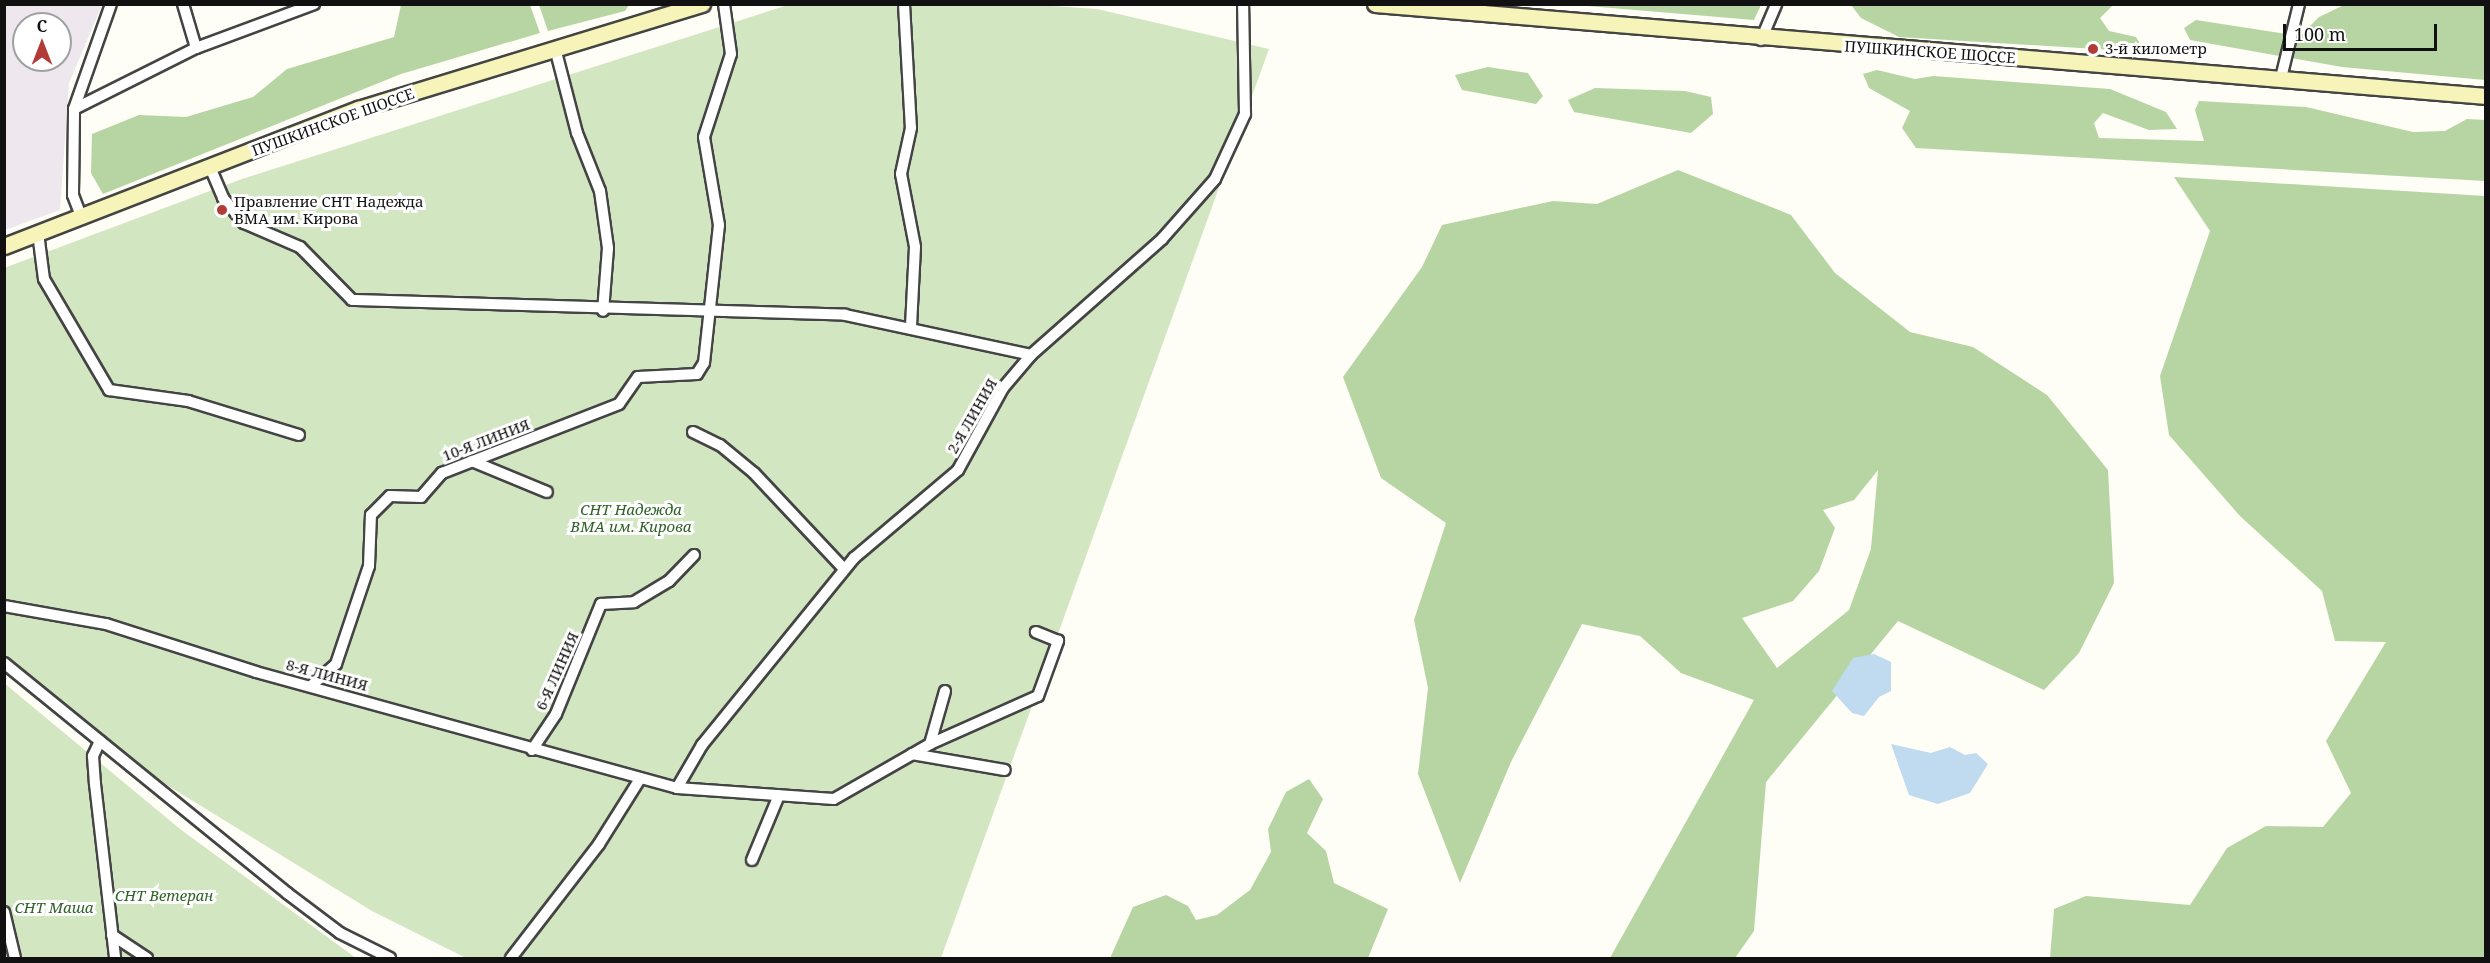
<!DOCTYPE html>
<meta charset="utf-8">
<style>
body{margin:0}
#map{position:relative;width:2490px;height:963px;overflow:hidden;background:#fefdf6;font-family:"Noto Serif",serif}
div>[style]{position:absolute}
.industrial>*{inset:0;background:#eee7ee}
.green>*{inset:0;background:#d2e6c2}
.forest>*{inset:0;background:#b6d5a3}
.water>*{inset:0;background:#c0daf0}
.roads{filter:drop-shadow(2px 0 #444) drop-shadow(-2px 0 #444) drop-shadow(0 2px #444) drop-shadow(0 -2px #444)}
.minor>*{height:10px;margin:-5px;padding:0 5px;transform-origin:5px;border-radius:5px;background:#fff}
.secondary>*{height:15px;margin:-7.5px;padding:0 7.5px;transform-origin:7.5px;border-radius:7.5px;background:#f6f4b8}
.dots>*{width:16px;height:16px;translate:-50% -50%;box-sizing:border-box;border:3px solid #fff;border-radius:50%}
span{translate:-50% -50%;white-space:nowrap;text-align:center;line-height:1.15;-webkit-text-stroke:6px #fff;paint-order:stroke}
.poi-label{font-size:15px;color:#111}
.left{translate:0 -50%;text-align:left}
.street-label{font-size:15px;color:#111}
.park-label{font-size:15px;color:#2f6327;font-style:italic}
.frame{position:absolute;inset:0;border:6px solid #111;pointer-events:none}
.north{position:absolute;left:12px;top:12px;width:60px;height:60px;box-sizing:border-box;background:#fff;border:2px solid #a0a0a0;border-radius:50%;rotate:0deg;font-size:16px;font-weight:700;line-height:24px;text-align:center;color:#111}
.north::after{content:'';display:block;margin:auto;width:21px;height:27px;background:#b33b37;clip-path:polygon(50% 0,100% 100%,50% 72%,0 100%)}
.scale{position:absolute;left:2283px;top:24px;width:154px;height:27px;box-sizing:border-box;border:3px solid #111;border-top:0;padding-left:8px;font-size:18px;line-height:21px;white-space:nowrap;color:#111;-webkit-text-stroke:4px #fff;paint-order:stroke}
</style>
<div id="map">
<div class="industrial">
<i style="clip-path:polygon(evenodd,4px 5px,102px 5px,69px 83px,60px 210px,5px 230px,4px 5px,24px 24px,60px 24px,60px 60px,24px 60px,24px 24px)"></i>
</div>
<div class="green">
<i style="clip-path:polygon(1022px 4px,1097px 9px,1269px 49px,941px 958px,466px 958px,372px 911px,154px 777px,5px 660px,4px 268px,242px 179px,788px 5px)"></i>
<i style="clip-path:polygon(4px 683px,180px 829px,356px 958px,5px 958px)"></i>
</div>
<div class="forest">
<i style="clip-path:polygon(401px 5px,530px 5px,540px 33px,401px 74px,103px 194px,91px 173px,92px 134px,139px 115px,186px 117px,253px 97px,287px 69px,394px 37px)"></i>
<i style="clip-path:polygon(539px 5px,539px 4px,629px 5px,625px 11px,548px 31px)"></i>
<i style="clip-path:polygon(1576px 5px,1761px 5px,1754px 20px)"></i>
<i style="clip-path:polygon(1851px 5px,2113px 5px,2100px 18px,2109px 31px,2136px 37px,2145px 52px,1899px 37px,1861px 18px)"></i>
<i style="clip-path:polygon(2344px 5px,2485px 5px,2485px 80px,2342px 67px,2190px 40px,2184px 28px,2196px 20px,2300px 36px,2319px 17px)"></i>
<i style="clip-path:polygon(1488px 67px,1528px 73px,1543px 96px,1536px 104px,1462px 90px,1455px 75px)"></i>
<i style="clip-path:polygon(1877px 70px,1915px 79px,1933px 76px,2110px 89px,2166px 112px,2177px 129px,2149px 130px,2103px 113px,2094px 123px,2099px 138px,2204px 141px,2195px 110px,2199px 101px,2306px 107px,2413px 132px,2445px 131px,2467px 119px,2485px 120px,2485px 181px,1916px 148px,1902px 128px,1910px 111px,1869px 88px,1863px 74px)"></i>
<i style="clip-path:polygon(1595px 88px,1685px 91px,1711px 97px,1713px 114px,1691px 133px,1574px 112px,1568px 100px)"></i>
<i style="clip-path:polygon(evenodd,1678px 170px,1791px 215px,1835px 273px,1910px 332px,1973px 347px,2047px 395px,2108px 470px,2114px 583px,2079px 653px,2044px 690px,1898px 621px,1766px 782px,1754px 931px,1735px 958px,1610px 958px,1754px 700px,1681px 673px,1640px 636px,1582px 624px,1511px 762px,1460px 883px,1418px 774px,1428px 688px,1414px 620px,1446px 523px,1381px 478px,1343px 377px,1422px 267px,1442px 225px,1553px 201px,1597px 204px,1678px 170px,1878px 470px,1871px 549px,1849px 610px,1777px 668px,1742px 618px,1793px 601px,1819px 571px,1835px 528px,1823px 510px,1854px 500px,1878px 470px)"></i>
<i style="clip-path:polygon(2174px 177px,2485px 196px,2485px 958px,2050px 958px,2054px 909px,2086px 896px,2190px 905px,2227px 848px,2266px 826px,2323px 827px,2351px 793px,2326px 741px,2386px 642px,2335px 641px,2322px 591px,2240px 516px,2169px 435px,2160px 376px,2210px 231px)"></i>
<i style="clip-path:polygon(1309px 779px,1323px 799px,1307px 833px,1326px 851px,1334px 883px,1388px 909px,1368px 958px,1110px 958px,1133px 907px,1166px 895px,1188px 906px,1196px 920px,1217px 915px,1250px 890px,1271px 852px,1268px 829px,1286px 792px)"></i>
</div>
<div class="water">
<i style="clip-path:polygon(1874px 654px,1891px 662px,1891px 691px,1879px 697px,1864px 716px,1852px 713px,1832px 691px,1853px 658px)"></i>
<i style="clip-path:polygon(1891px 744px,1931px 753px,1950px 747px,1965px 755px,1976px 753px,1988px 764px,1970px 793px,1938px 804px,1909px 795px)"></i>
</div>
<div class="roads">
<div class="minor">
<i style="left:183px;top:4px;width:46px;rotate:73.5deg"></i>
<i style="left:904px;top:4px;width:124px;rotate:86.8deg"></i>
<i style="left:911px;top:128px;width:47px;rotate:102.3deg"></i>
<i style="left:901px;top:174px;width:74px;rotate:79.1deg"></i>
<i style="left:915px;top:247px;width:80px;rotate:92.9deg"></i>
<i style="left:1761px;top:40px;width:39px;rotate:-67deg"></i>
<i style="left:555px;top:48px;width:88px;rotate:75.5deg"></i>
<i style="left:577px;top:133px;width:62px;rotate:68.4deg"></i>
<i style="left:600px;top:191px;width:58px;rotate:82deg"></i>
<i style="left:608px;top:248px;width:63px;rotate:94.5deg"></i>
<i style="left:2281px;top:78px;width:76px;rotate:-76.3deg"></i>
<i style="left:74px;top:109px;width:136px;rotate:-26.6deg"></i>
<i style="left:196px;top:48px;width:126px;rotate:-20.4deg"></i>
<i style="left:210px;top:167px;width:34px;rotate:67deg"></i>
<i style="left:223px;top:198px;width:33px;rotate:50deg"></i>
<i style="left:244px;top:223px;width:61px;rotate:23.2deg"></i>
<i style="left:300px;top:247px;width:74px;rotate:45.5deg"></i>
<i style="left:352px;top:300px;width:493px;rotate:1.7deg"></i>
<i style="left:845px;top:315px;width:190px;rotate:12.1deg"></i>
<i style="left:81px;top:216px;width:22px;rotate:-111deg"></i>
<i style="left:73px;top:195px;width:86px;rotate:-89.3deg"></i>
<i style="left:74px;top:109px;width:111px;rotate:-70.6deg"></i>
<i style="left:38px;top:233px;width:46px;rotate:82.6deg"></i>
<i style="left:44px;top:279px;width:129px;rotate:59.6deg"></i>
<i style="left:109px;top:390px;width:80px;rotate:7.9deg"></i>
<i style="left:188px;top:401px;width:116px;rotate:17deg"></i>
<i style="left:693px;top:432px;width:30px;rotate:26deg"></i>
<i style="left:720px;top:445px;width:44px;rotate:39.5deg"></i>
<i style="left:754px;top:473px;width:132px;rotate:46.8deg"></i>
<i style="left:472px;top:461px;width:81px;rotate:22.5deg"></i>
<i style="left:4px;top:606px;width:104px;rotate:10deg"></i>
<i style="left:106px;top:624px;width:157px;rotate:17.7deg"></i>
<i style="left:256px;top:672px;width:437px;rotate:15.4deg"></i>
<i style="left:677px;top:788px;width:50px;rotate:-59.8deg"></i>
<i style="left:702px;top:745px;width:241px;rotate:-50.9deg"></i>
<i style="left:854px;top:558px;width:136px;rotate:-40.2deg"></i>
<i style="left:958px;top:470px;width:94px;rotate:-61.2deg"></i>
<i style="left:1003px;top:388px;width:43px;rotate:-49.7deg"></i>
<i style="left:1031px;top:355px;width:175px;rotate:-41.5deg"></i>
<i style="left:1162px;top:239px;width:80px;rotate:-48.5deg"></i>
<i style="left:1215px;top:179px;width:72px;rotate:-65.2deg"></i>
<i style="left:1245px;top:114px;width:110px;rotate:-91deg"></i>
<i style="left:4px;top:663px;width:365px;rotate:39.1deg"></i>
<i style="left:287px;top:893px;width:66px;rotate:37deg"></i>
<i style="left:340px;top:933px;width:56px;rotate:26.6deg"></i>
<i style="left:312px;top:685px;width:32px;rotate:-41deg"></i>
<i style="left:336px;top:664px;width:103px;rotate:-71.4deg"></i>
<i style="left:369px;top:566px;width:51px;rotate:-87.8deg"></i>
<i style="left:371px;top:515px;width:27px;rotate:-45deg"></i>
<i style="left:390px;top:496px;width:31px;rotate:2deg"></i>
<i style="left:421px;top:497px;width:32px;rotate:-49deg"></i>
<i style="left:442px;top:473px;width:190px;rotate:-21.3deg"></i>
<i style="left:619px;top:404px;width:33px;rotate:-55deg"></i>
<i style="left:638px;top:377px;width:59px;rotate:-2.9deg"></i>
<i style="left:697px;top:374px;width:13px;rotate:-58deg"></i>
<i style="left:704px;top:363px;width:139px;rotate:-83.8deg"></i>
<i style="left:719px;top:225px;width:89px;rotate:-99.7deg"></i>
<i style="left:704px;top:137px;width:87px;rotate:-72deg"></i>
<i style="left:731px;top:54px;width:50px;rotate:-98deg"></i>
<i style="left:100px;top:741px;width:17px;rotate:115deg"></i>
<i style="left:93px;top:756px;width:28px;rotate:86deg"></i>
<i style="left:95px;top:784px;width:175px;rotate:83.4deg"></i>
<i style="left:930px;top:744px;width:55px;rotate:-74.2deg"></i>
<i style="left:532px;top:750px;width:43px;rotate:-56.3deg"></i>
<i style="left:556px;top:714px;width:119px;rotate:-67.8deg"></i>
<i style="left:601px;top:604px;width:33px;rotate:-3deg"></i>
<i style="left:634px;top:602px;width:41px;rotate:-31deg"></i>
<i style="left:669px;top:581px;width:36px;rotate:-46deg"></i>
<i style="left:912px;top:754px;width:94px;rotate:9.8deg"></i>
<i style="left:677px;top:788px;width:157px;rotate:4deg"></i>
<i style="left:834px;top:799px;width:111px;rotate:-29.8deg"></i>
<i style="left:930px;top:744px;width:118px;rotate:-24deg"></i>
<i style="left:1038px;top:696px;width:59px;rotate:-70deg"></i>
<i style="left:1058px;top:641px;width:24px;rotate:-158deg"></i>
<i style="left:752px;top:860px;width:70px;rotate:-67.4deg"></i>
<i style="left:4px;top:912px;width:47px;rotate:76.6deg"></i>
<i style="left:112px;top:935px;width:42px;rotate:33.3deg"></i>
<i style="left:511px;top:958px;width:144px;rotate:-52.3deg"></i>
<i style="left:599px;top:844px;width:77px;rotate:-57.8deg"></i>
</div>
<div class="secondary">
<i style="left:1375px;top:4px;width:1115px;rotate:4.73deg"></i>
<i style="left:4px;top:246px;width:380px;rotate:-21.2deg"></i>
<i style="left:358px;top:109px;width:360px;rotate:-17deg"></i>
</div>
</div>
<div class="dots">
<i style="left:2093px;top:49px;background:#b33b37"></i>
<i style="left:222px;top:210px;background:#b33b37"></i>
</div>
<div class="poi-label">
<span class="left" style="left:2105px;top:49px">3-й километр</span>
<span class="left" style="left:234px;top:210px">Правление СНТ Надежда<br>ВМА им. Кирова</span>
</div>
<div class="street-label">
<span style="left:1930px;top:52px;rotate:4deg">ПУШКИНСКОЕ ШОССЕ</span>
<span style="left:333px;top:122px;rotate:-20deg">ПУШКИНСКОЕ ШОССЕ</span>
<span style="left:972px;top:416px;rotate:-60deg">2-Я ЛИНИЯ</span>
<span style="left:486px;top:440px;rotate:-21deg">10-Я ЛИНИЯ</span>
<span style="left:557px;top:671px;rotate:-66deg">6-Я ЛИНИЯ</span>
<span style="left:327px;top:675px;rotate:15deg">8-Я ЛИНИЯ</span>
</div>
<div class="park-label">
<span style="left:631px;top:518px">СНТ Надежда<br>ВМА им. Кирова</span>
<span style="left:164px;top:896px">СНТ Ветеран</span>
<span style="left:54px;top:908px">СНТ Маша</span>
</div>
<div class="frame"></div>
<div class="north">С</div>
<div class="scale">100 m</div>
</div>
